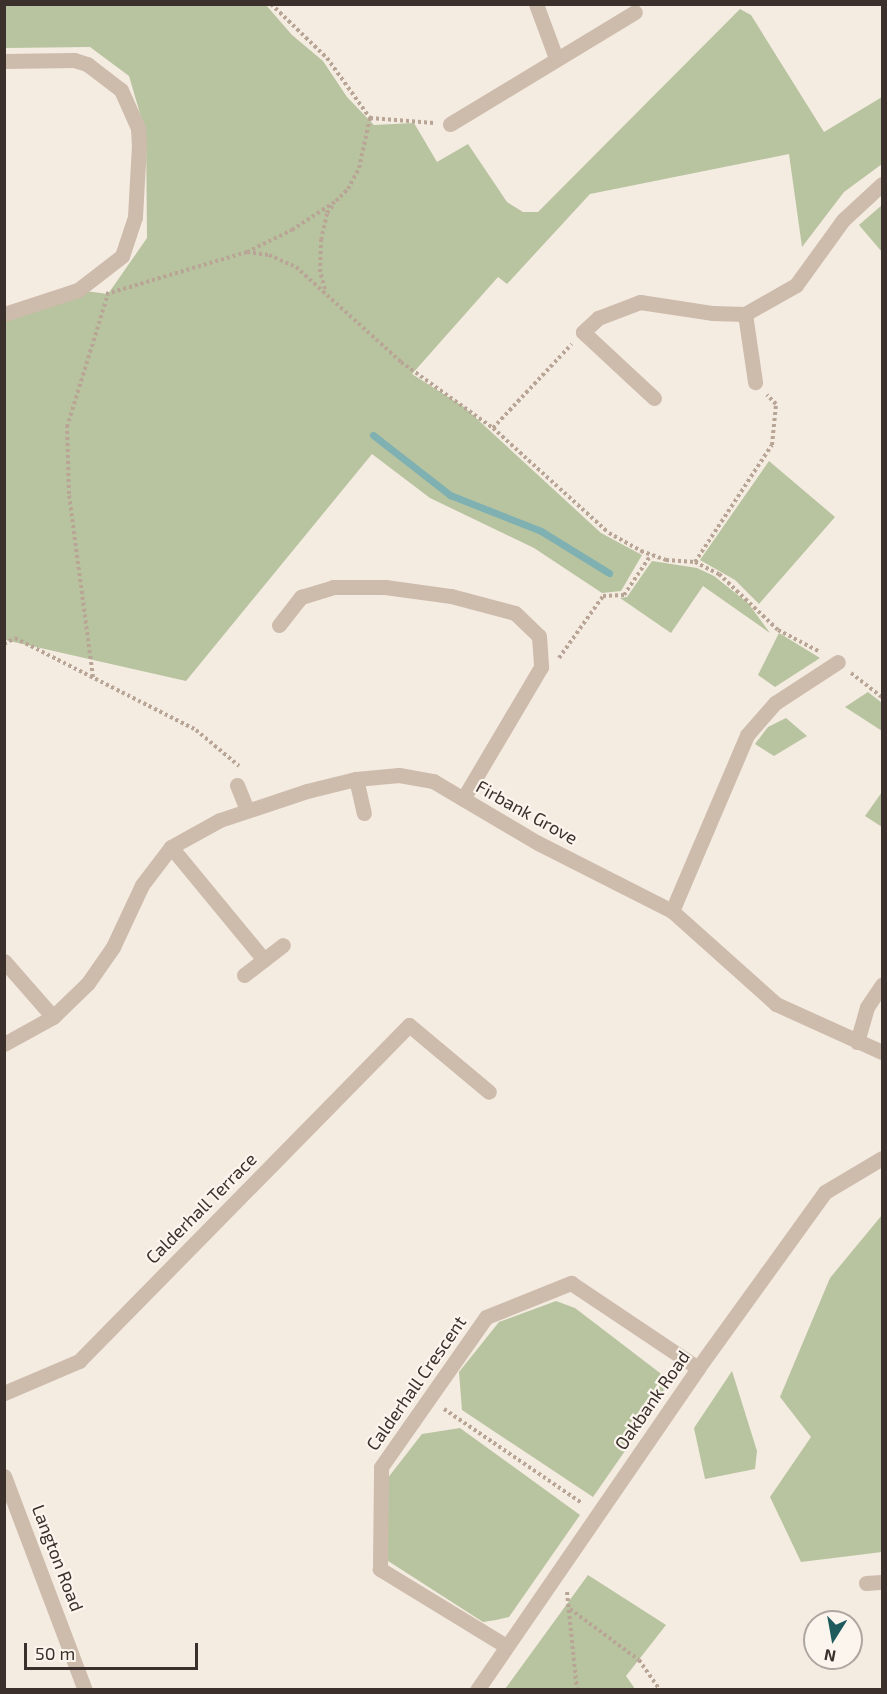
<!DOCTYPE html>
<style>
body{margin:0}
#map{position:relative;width:887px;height:1694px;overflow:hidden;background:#f4ebe1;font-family:"Exo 2",sans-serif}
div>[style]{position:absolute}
.green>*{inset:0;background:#b8c4a0}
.stream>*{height:7px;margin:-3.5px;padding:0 3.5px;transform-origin:3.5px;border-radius:3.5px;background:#7fb0b2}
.path>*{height:4px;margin-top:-2px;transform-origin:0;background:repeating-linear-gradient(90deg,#b9a596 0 3px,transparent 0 6px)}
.minor>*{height:15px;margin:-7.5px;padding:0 7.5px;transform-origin:7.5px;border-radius:7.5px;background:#cdbbac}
span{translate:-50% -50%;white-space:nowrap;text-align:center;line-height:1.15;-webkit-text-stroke:4.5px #fbf5ee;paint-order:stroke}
.street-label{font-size:18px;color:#3b302b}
.frame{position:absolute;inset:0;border:6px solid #3b302b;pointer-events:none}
.north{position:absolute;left:803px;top:1610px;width:60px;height:60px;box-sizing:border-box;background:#fbf5ee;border:2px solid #aea6a0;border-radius:50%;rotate:191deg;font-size:16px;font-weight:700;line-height:24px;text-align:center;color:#3b302b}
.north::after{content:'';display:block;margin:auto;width:21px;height:27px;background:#1f5a5e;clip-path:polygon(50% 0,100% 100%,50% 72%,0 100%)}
.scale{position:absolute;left:24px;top:1643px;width:174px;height:27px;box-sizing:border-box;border:3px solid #3b302b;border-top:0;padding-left:8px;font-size:18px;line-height:21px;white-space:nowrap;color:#3b302b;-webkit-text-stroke:4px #fbf5ee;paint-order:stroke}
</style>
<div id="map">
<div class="green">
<i style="clip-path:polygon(5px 5px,266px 5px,292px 35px,323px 61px,347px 97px,374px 125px,414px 123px,437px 162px,468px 144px,507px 202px,523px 212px,538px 212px,740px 9px,751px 15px,824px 132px,882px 97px,882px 164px,844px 192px,802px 247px,789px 154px,590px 194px,507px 284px,498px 277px,412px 374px,464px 407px,601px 533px,642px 555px,621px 591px,602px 593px,534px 548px,430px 498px,372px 454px,186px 681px,5px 640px,5px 318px,78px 290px,108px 294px,147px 238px,146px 134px,129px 76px,90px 47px,5px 48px)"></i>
<i style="clip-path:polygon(882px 205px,882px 252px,859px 225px)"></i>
<i style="clip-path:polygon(769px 461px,835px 517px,759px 604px,735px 580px,700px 560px)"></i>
<i style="clip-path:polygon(652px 561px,697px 568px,714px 576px,748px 603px,770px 633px,703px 586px,671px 633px,620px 598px,627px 597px)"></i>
<i style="clip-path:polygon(779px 633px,820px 658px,775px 687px,758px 675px)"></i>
<i style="clip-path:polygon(868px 692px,882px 703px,882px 731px,845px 707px)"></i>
<i style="clip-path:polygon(786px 718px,807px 736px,774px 756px,755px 744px,768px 727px)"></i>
<i style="clip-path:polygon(882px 792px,882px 827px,865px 816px)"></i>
<i style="clip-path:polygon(882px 1215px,882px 1552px,801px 1562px,770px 1497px,811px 1437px,780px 1397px,830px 1278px)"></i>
<i style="clip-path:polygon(556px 1301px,575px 1308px,660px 1373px,665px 1385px,661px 1399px,593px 1497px,462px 1410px,459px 1372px,499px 1322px)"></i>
<i style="clip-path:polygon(732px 1371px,757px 1451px,755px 1469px,705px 1479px,694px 1428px)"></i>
<i style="clip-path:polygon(460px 1428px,580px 1515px,509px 1617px,496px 1620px,483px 1622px,385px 1559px,387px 1479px,422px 1434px)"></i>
<i style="clip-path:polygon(588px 1575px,666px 1625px,626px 1676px,635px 1689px,505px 1689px)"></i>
</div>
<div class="stream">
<i style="left:373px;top:435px;width:98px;rotate:37.9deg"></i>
<i style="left:450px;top:495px;width:98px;rotate:21.6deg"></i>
<i style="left:541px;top:531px;width:80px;rotate:31.7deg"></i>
</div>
<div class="path">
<i style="left:271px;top:4px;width:78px;rotate:44deg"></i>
<i style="left:327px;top:58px;width:74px;rotate:54.4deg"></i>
<i style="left:370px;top:118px;width:64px;rotate:4.5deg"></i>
<i style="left:247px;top:252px;width:22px;rotate:8deg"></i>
<i style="left:269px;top:255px;width:30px;rotate:24deg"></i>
<i style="left:296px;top:267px;width:142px;rotate:42.1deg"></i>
<i style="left:401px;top:362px;width:113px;rotate:35.7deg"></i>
<i style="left:493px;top:428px;width:115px;rotate:-46.8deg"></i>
<i style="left:325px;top:289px;width:18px;rotate:-106deg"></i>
<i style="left:320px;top:272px;width:32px;rotate:-88deg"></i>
<i style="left:321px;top:240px;width:28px;rotate:-77deg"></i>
<i style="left:327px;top:213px;width:11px;rotate:-52deg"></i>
<i style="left:106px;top:294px;width:147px;rotate:-16.6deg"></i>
<i style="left:247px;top:252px;width:50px;rotate:-26.1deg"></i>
<i style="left:292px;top:230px;width:53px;rotate:-33.4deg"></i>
<i style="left:336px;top:201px;width:17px;rotate:-45deg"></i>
<i style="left:348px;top:189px;width:24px;rotate:-62deg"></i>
<i style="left:359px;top:168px;width:51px;rotate:-77.6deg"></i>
<i style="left:493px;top:428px;width:156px;rotate:42.2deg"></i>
<i style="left:609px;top:533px;width:37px;rotate:29deg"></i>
<i style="left:641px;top:551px;width:27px;rotate:20deg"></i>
<i style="left:666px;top:560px;width:29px;rotate:4deg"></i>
<i style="left:695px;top:562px;width:27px;rotate:27deg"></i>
<i style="left:719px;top:574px;width:81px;rotate:43.5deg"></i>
<i style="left:778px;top:630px;width:47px;rotate:27.6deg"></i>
<i style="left:695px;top:562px;width:140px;rotate:-56.7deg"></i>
<i style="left:772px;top:445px;width:41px;rotate:-84.4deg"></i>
<i style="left:776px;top:404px;width:13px;rotate:-135deg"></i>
<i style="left:4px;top:644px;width:13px;rotate:-29deg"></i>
<i style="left:15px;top:638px;width:203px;rotate:26.9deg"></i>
<i style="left:196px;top:730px;width:56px;rotate:39.9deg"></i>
<i style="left:559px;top:658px;width:76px;rotate:-54.6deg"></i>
<i style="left:603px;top:596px;width:21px;rotate:-3deg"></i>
<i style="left:624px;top:595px;width:48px;rotate:-56deg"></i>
<i style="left:851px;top:673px;width:39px;rotate:38deg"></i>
<i style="left:93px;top:677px;width:185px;rotate:-97.5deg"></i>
<i style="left:69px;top:494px;width:67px;rotate:-91.7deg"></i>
<i style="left:67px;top:427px;width:139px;rotate:-72.9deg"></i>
<i style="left:444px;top:1409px;width:167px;rotate:34.3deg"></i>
<i style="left:567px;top:1592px;width:99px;rotate:84.2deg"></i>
<i style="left:570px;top:1609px;width:86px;rotate:36.5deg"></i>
<i style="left:639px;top:1660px;width:37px;rotate:55deg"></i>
</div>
<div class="minor">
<i style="left:536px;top:4px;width:58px;rotate:69.7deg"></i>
<i style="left:4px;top:61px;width:70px;rotate:-0.8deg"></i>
<i style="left:74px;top:60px;width:14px;rotate:17deg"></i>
<i style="left:87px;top:64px;width:43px;rotate:37.4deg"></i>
<i style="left:121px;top:90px;width:42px;rotate:65.9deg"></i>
<i style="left:138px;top:128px;width:17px;rotate:87deg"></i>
<i style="left:139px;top:145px;width:72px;rotate:93.2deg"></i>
<i style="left:135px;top:217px;width:41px;rotate:108.4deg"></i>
<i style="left:122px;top:256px;width:56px;rotate:142.3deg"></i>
<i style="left:78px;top:290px;width:78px;rotate:162deg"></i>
<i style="left:450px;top:124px;width:216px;rotate:-31.2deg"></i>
<i style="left:745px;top:314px;width:69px;rotate:81.6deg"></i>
<i style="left:654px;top:398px;width:97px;rotate:-137.1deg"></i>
<i style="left:583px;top:332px;width:21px;rotate:-43deg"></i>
<i style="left:598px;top:318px;width:45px;rotate:-20.9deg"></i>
<i style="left:640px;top:302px;width:74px;rotate:8.6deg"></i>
<i style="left:713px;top:313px;width:32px;rotate:2deg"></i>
<i style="left:745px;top:314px;width:59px;rotate:-29.6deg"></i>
<i style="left:796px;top:285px;width:80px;rotate:-54.1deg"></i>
<i style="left:843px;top:220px;width:53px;rotate:-42.7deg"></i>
<i style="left:279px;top:625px;width:36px;rotate:-52deg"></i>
<i style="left:301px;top:597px;width:34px;rotate:-17deg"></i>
<i style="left:333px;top:587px;width:52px"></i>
<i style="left:385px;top:587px;width:67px;rotate:7.8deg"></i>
<i style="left:451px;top:596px;width:66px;rotate:14.9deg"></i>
<i style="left:515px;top:613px;width:33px;rotate:44deg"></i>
<i style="left:539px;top:636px;width:31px;rotate:86deg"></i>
<i style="left:541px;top:667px;width:153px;rotate:120.6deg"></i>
<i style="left:356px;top:779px;width:35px;rotate:77deg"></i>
<i style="left:237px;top:785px;width:27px;rotate:68deg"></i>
<i style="left:171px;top:847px;width:146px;rotate:50.5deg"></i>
<i style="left:672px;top:911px;width:191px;rotate:-66.9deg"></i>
<i style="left:747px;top:735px;width:43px;rotate:-48.8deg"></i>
<i style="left:775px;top:703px;width:75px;rotate:-33.1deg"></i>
<i style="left:4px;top:961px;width:74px;rotate:48.8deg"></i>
<i style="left:244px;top:975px;width:49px;rotate:-37.6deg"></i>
<i style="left:857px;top:1042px;width:36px;rotate:-74deg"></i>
<i style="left:867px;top:1007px;width:27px;rotate:-56deg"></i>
<i style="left:4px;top:1044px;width:56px;rotate:-28.9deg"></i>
<i style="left:53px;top:1017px;width:49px;rotate:-44.2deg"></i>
<i style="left:88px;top:983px;width:44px;rotate:-55.2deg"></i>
<i style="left:113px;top:947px;width:68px;rotate:-64.9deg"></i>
<i style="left:142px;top:885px;width:48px;rotate:-52.7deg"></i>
<i style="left:171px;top:847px;width:56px;rotate:-28.9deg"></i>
<i style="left:220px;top:820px;width:92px;rotate:-18.4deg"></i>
<i style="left:307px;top:791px;width:50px;rotate:-13.8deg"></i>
<i style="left:356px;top:779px;width:43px;rotate:-5.3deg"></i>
<i style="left:399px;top:775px;width:35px;rotate:10deg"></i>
<i style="left:433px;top:781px;width:122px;rotate:30.6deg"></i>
<i style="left:538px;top:843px;width:150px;rotate:26.9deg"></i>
<i style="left:672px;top:911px;width:140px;rotate:41.8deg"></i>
<i style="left:776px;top:1004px;width:116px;rotate:24.4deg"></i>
<i style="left:4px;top:1393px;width:82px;rotate:-23.1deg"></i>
<i style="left:79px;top:1361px;width:471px;rotate:-45.5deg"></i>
<i style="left:409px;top:1025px;width:104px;rotate:39.9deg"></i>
<i style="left:4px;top:1476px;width:229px;rotate:69.3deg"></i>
<i style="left:866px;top:1583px;width:16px;rotate:-4deg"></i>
<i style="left:506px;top:1646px;width:148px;rotate:-148.6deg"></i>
<i style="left:380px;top:1569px;width:102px;rotate:-89.4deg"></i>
<i style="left:381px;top:1467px;width:183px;rotate:-55deg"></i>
<i style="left:486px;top:1317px;width:92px;rotate:-21.8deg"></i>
<i style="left:571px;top:1283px;width:153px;rotate:33.8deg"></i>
<i style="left:477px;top:1690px;width:391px;rotate:-55.5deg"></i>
<i style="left:698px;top:1368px;width:217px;rotate:-54.2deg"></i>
<i style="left:825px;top:1192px;width:66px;rotate:-30.8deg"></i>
</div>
<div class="street-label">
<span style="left:527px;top:812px;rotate:29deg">Firbank Grove</span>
<span style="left:201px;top:1208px;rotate:-45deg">Calderhall Terrace</span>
<span style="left:416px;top:1383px;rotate:-55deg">Calderhall Crescent</span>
<span style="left:652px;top:1400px;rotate:-55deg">Oakbank Road</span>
<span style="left:58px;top:1558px;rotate:69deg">Langton Road</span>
</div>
<div class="frame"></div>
<div class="north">N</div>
<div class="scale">50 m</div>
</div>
